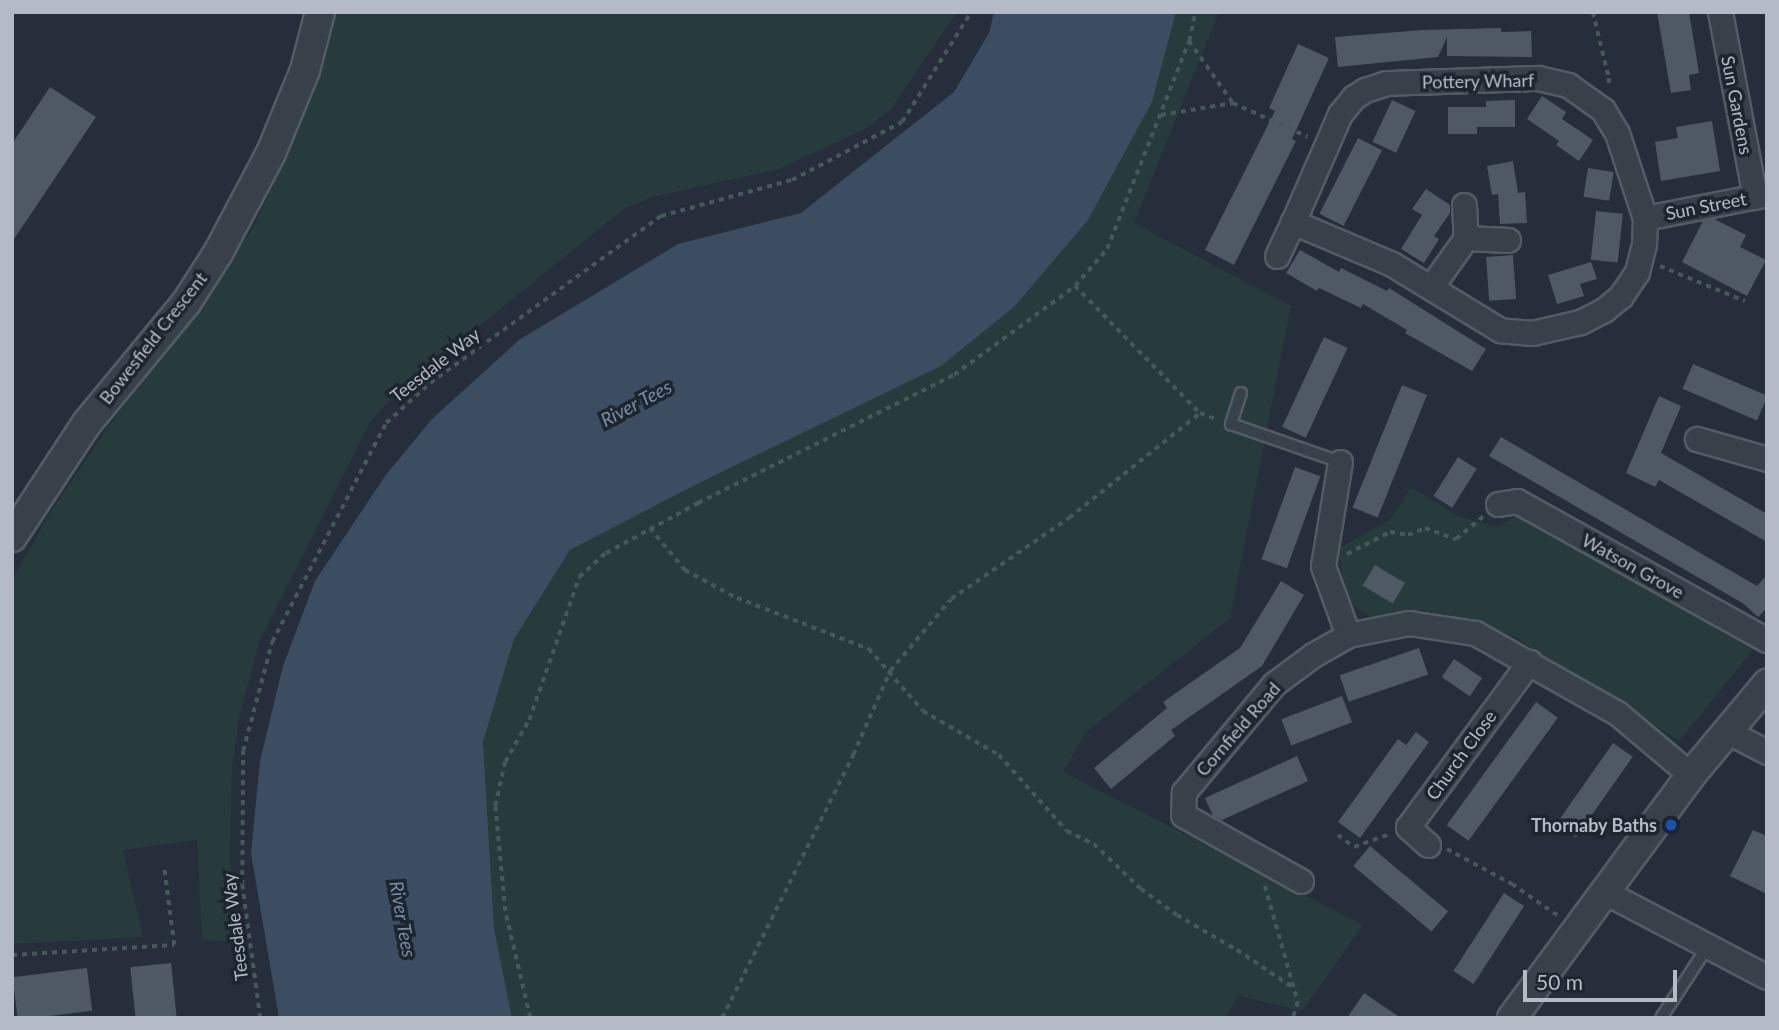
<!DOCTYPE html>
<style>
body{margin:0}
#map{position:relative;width:1779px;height:1030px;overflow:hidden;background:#252e3a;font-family:Lato,sans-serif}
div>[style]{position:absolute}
.green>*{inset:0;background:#283b3c}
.water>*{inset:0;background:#3c4d62}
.building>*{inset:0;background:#4e5965;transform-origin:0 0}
.path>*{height:3.5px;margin-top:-1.75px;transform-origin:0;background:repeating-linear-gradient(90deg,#46585a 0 5px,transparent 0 10px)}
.roads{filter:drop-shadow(2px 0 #535b65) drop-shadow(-2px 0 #535b65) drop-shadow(0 2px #535b65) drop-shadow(0 -2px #535b65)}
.service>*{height:10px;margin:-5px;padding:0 5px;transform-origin:5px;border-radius:5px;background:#38404a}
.minor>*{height:23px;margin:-11.5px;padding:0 11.5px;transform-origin:11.5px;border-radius:11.5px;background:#38404a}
.tertiary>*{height:28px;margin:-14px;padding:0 14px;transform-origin:14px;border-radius:14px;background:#38404a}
.dots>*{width:19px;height:19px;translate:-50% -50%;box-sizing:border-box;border:4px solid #1d252f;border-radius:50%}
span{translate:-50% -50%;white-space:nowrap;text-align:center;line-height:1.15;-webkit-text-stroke:7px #1d252f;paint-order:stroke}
.street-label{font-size:18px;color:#b4bbc6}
.poi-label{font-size:18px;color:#b4bbc6;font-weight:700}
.right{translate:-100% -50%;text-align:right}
.water-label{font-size:19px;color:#778da7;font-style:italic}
.frame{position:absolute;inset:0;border:14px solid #b4bbc6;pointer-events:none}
.scale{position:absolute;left:1523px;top:970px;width:154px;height:32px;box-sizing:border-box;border:4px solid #b4bbc6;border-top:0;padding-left:9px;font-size:21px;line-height:24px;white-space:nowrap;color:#b4bbc6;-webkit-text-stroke:5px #1d252f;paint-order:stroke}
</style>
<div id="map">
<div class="green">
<i style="clip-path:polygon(335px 12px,957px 12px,890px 110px,867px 128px,779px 169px,652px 197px,624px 209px,397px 392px,370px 422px,260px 640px,240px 713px,232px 768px,230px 858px,237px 942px,202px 940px,197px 840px,123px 850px,143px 937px,12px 944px,12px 580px,53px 508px,116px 416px,171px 345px,253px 228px,296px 136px)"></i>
<i style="clip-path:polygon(1176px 12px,1219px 12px,1134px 223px,1291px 306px,1230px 618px,1086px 732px,1063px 772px,1363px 925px,1302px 1011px,1238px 996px,1226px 1018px,512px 1018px,494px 928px,483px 742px,514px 639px,570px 550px,697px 484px,941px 366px,1014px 307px,1088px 220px,1152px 102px)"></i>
<i style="clip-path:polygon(1411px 487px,1460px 517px,1497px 527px,1522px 513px,1753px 650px,1679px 741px,1515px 637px,1466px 619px,1421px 610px,1374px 619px,1348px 602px,1338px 549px,1391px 519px)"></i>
</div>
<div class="water">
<i style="clip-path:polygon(994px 12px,1176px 12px,1152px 102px,1088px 220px,1014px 307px,941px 366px,697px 484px,570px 550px,514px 639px,483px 742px,494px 928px,512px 1018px,279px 1018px,251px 853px,260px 761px,283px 666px,315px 581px,385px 476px,432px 419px,519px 340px,678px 244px,801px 213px,954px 92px,989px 33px)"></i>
</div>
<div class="building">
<i style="clip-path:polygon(1657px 12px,1689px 12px,1699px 73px,1689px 75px,1691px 90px,1671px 93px)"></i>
<i style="clip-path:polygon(1501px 28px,1501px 32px,1531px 31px,1532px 57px,1447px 56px,1447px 37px,1438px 57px,1338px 67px,1335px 37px,1422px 30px)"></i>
<i style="clip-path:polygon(1298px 44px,1329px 58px,1292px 139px,1296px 141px,1234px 265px,1205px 250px,1275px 111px,1269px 108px)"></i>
<i style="clip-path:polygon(50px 87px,96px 117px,12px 242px,12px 144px)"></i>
<i style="clip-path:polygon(1542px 96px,1566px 112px,1562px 119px,1593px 140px,1579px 161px,1556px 145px,1559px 141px,1527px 119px)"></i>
<i style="left:1392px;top:100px;width:26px;height:46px;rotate:25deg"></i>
<i style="clip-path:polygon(1515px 100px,1515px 127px,1477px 127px,1477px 134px,1448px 134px,1448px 107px,1486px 107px,1486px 101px)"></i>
<i style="clip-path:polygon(1712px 121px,1720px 171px,1661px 181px,1655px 142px,1678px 138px,1676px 127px)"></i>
<i style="left:1358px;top:138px;width:27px;height:85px;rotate:27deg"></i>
<i style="clip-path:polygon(1513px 161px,1518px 193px,1525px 192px,1527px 223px,1500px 224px,1498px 194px,1492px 195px,1487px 166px)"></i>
<i style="left:1588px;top:168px;width:26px;height:29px;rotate:9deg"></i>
<i style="clip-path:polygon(1426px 189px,1450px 205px,1450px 213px,1434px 236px,1439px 239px,1424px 263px,1401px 249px,1422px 215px,1412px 209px)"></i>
<i style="left:1596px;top:211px;width:27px;height:49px;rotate:6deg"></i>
<i style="clip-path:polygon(1714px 219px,1746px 235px,1740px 247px,1766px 260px,1747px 296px,1682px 262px,1703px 221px)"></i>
<i style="clip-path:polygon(1300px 250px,1339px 272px,1341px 268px,1387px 291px,1389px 288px,1486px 349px,1472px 371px,1405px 333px,1407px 330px,1363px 304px,1361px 308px,1319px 288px,1317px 291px,1286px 273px)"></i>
<i style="left:1513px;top:255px;width:44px;height:27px;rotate:86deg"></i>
<i style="clip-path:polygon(1591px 262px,1597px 279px,1580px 284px,1584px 296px,1557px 304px,1548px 275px)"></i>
<i style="left:1324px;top:337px;width:26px;height:99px;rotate:25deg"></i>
<i style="left:1693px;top:364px;width:81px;height:27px;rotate:23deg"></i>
<i style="left:1402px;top:385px;width:27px;height:132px;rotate:22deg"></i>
<i style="clip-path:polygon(1659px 396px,1681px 406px,1661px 453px,1767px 514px,1767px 542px,1659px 480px,1655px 487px,1626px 473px)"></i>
<i style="clip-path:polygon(1501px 437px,1757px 586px,1767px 575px,1767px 608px,1758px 617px,1744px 604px,1489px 456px)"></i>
<i style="left:1458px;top:457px;width:22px;height:46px;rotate:32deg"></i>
<i style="left:1295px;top:467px;width:27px;height:98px;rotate:20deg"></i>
<i style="left:1375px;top:565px;width:35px;height:24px;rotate:31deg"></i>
<i style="clip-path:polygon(1281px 581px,1304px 595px,1262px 666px,1171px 730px,1175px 736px,1111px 789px,1094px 768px,1167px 708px,1163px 702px,1240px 648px)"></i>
<i style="left:1419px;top:648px;width:28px;height:84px;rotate:71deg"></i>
<i style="left:1454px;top:659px;width:34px;height:22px;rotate:34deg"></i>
<i style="left:1342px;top:696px;width:28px;height:65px;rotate:69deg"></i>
<i style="left:1536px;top:702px;width:27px;height:152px;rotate:36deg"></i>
<i style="clip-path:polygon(1416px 732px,1429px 742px,1360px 838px,1338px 822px,1398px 739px,1406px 745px)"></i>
<i style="left:1613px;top:743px;width:24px;height:99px;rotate:35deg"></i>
<i style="clip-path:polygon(1297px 756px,1308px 781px,1222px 820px,1213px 816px,1205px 798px)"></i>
<i style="clip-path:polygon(1753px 830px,1767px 836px,1767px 894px,1730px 876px)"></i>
<i style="left:1370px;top:846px;width:102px;height:26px;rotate:40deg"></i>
<i style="left:1504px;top:893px;width:24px;height:93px;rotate:33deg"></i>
<i style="left:171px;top:963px;width:55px;height:41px;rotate:84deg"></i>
<i style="left:87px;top:968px;width:43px;height:75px;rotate:83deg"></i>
<i style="clip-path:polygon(1364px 993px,1401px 1018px,1347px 1018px)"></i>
</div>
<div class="path">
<i style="left:1593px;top:12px;width:68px;rotate:76.4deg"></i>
<i style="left:1609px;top:78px;width:10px;rotate:90deg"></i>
<i style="left:1189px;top:41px;width:76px;rotate:54.6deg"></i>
<i style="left:1161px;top:115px;width:73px;rotate:-9.5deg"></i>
<i style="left:1233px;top:103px;width:82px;rotate:24.4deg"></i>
<i style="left:1660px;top:266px;width:92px;rotate:22.4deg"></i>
<i style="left:1075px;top:286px;width:178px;rotate:45.5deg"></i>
<i style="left:1200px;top:413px;width:19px;rotate:21deg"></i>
<i style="left:650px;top:528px;width:55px;rotate:50.2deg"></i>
<i style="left:685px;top:570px;width:59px;rotate:28.3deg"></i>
<i style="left:737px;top:598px;width:142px;rotate:21.1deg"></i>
<i style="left:869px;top:649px;width:82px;rotate:48.9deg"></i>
<i style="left:923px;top:711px;width:88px;rotate:30.1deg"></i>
<i style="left:999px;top:755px;width:102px;rotate:48.2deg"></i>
<i style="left:1067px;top:831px;width:30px;rotate:26deg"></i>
<i style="left:1094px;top:844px;width:65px;rotate:43.8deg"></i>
<i style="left:1141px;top:889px;width:44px;rotate:35.8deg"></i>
<i style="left:1177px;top:915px;width:69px;rotate:30.3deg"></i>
<i style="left:1237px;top:950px;width:69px;rotate:33.7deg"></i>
<i style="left:1347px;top:554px;width:48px;rotate:-27.1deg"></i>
<i style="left:1390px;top:532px;width:18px;rotate:9deg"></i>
<i style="left:1408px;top:535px;width:18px;rotate:-22deg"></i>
<i style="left:1425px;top:528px;width:33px;rotate:20deg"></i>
<i style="left:1456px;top:539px;width:35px;rotate:-40deg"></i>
<i style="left:1338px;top:835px;width:20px;rotate:37deg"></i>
<i style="left:1354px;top:847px;width:37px;rotate:-20deg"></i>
<i style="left:1447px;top:849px;width:74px;rotate:28.3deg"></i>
<i style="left:1512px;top:884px;width:55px;rotate:34.6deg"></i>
<i style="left:1265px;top:886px;width:121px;rotate:74.1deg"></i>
<i style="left:1298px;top:1002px;width:17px;rotate:107deg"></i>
<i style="left:12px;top:955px;width:162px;rotate:-3.5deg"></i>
<i style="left:174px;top:945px;width:78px;rotate:-97.4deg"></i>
<i style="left:260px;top:1018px;width:134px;rotate:-97.7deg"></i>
<i style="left:242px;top:885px;width:134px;rotate:-89.6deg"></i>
<i style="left:243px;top:751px;width:113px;rotate:-75.1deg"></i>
<i style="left:272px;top:642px;width:247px;rotate:-62.5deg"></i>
<i style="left:386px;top:423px;width:59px;rotate:-42.3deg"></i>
<i style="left:430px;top:383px;width:285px;rotate:-35.9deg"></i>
<i style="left:661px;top:216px;width:136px;rotate:-15.4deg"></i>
<i style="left:792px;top:180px;width:124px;rotate:-27.8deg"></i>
<i style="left:902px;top:122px;width:130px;rotate:-57.9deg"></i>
<i style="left:530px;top:1018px;width:110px;rotate:-103.2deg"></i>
<i style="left:505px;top:911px;width:105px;rotate:-95.4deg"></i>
<i style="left:495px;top:806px;width:45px;rotate:-77.2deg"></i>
<i style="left:505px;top:762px;width:48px;rotate:-60.3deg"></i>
<i style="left:529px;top:720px;width:151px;rotate:-70.7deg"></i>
<i style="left:579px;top:577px;width:36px;rotate:-42deg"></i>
<i style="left:606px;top:553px;width:105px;rotate:-28.5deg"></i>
<i style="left:698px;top:503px;width:286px;rotate:-26.6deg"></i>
<i style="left:954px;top:375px;width:150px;rotate:-36.3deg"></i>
<i style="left:1075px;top:286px;width:49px;rotate:-49.1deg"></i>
<i style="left:1107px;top:249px;width:224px;rotate:-68.5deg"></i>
<i style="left:1189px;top:41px;width:30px;rotate:-78deg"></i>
<i style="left:722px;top:1018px;width:294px;rotate:-63.5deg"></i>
<i style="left:853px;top:755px;width:92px;rotate:-66.2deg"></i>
<i style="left:890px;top:671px;width:94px;rotate:-49.7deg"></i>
<i style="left:951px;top:599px;width:143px;rotate:-34.5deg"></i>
<i style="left:1069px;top:518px;width:168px;rotate:-38.7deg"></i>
</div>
<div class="roads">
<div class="service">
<i style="left:1241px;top:393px;width:33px;rotate:108deg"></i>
<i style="left:1231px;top:424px;width:115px;rotate:19.2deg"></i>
<i style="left:1661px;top:1018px;width:86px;rotate:-56.9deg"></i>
</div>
<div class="minor">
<i style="left:1720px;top:12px;width:188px;rotate:79.3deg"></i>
<i style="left:1538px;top:78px;width:31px;rotate:13deg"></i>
<i style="left:1568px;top:85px;width:43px;rotate:35.5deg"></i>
<i style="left:1603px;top:110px;width:27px;rotate:59deg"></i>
<i style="left:1617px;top:133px;width:89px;rotate:71.8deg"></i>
<i style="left:1645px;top:218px;width:26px;rotate:92deg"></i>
<i style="left:1644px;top:244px;width:29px;rotate:104deg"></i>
<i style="left:1637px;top:272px;width:29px;rotate:124deg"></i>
<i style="left:1621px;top:296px;width:22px;rotate:141deg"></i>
<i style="left:1604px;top:310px;width:27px;rotate:153deg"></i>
<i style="left:1580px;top:322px;width:49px;rotate:167.1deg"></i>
<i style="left:1532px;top:333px;width:32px;rotate:-175deg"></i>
<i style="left:1500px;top:330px;width:127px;rotate:-148.6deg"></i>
<i style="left:1392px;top:264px;width:108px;rotate:-157deg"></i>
<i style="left:1293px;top:222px;width:118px;rotate:-66.5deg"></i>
<i style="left:1340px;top:114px;width:22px;rotate:-51deg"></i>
<i style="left:1354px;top:97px;width:13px;rotate:-32deg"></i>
<i style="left:1365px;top:90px;width:22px;rotate:-18deg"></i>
<i style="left:1386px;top:83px;width:152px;rotate:-1.9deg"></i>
<i style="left:1464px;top:205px;width:33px;rotate:87deg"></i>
<i style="left:1645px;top:218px;width:124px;rotate:-11.1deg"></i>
<i style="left:1277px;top:256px;width:38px;rotate:-65deg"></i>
<i style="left:1431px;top:287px;width:60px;rotate:-54.5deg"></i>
<i style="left:1466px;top:238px;width:42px;rotate:2.7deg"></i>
<i style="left:1697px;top:439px;width:73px;rotate:15.9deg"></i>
<i style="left:1340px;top:462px;width:105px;rotate:99.3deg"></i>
<i style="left:1323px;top:566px;width:73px;rotate:70.1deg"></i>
<i style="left:1498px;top:504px;width:19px;rotate:-9deg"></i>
<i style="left:1517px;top:501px;width:286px;rotate:29.1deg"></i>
<i style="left:1726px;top:731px;width:46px;rotate:27.1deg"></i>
<i style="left:1428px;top:845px;width:27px;rotate:-138deg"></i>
<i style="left:1408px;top:827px;width:205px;rotate:-53.7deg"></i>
<i style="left:1301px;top:881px;width:135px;rotate:-150.8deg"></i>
<i style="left:1183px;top:815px;width:23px;rotate:-88deg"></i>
<i style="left:1184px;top:792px;width:141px;rotate:-50.2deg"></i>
<i style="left:1274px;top:684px;width:49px;rotate:-36.6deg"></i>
<i style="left:1313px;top:655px;width:40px;rotate:-29.7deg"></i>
<i style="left:1348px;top:635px;width:62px;rotate:-11.1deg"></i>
<i style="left:1409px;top:623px;width:67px;rotate:8.6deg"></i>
<i style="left:1475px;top:633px;width:163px;rotate:29.4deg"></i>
<i style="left:1617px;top:713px;width:97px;rotate:40deg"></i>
<i style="left:1603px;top:891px;width:185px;rotate:27.7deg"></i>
</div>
<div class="tertiary">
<i style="left:12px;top:537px;width:136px;rotate:-56.7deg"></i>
<i style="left:87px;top:423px;width:156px;rotate:-50.5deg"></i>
<i style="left:186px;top:303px;width:59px;rotate:-57.4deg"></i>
<i style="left:218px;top:253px;width:113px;rotate:-62.1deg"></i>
<i style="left:271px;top:153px;width:90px;rotate:-67.7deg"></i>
<i style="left:305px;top:70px;width:60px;rotate:-75.5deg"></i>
<i style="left:1512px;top:1018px;width:302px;rotate:-53.6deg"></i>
<i style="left:1691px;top:775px;width:119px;rotate:-50.1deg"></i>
</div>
</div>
<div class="dots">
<i style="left:1671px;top:825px;background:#1a4fb4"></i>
</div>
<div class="street-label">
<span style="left:1478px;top:81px;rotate:-1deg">Pottery Wharf</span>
<span style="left:1737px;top:105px;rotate:79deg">Sun Gardens</span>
<span style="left:1706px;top:206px;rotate:-11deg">Sun Street</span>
<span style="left:153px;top:338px;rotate:-52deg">Bowesfield Crescent</span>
<span style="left:435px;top:365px;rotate:-38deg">Teesdale Way</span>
<span style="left:1633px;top:566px;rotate:29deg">Watson Grove</span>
<span style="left:1238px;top:729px;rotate:-49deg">Cornfield Road</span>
<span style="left:1461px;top:755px;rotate:-54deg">Church Close</span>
<span style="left:235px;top:927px;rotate:-97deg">Teesdale Way</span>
</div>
<div class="poi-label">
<span class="right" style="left:1657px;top:825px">Thornaby Baths</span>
</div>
<div class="water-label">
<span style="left:636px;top:403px;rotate:-28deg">River Tees</span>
<span style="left:403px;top:919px;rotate:80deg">River Tees</span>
</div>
<div class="frame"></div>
<div class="scale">50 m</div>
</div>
